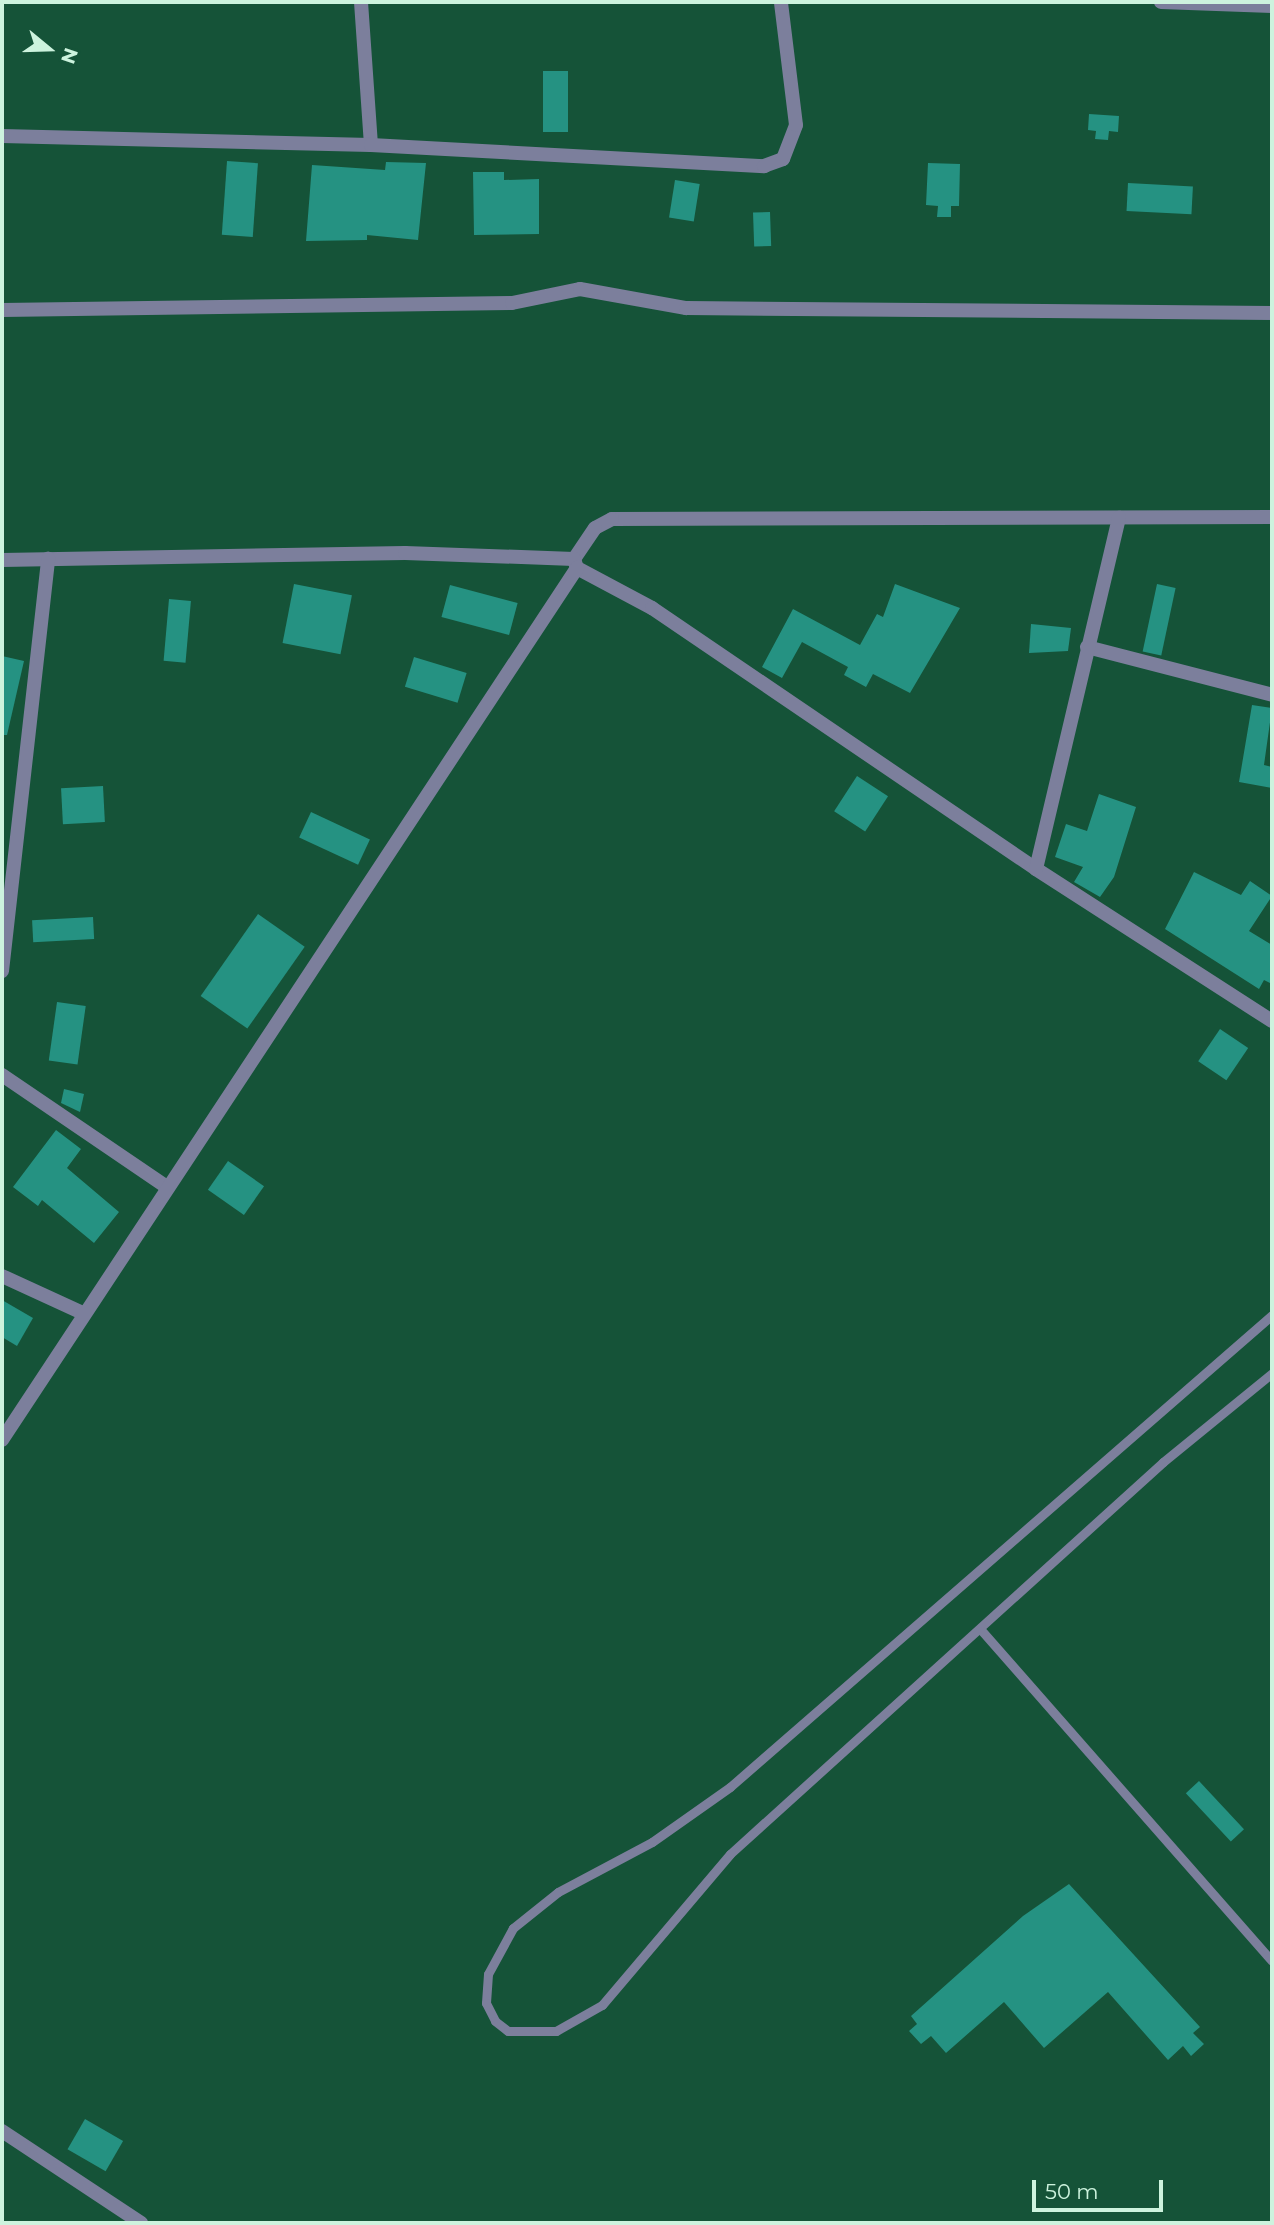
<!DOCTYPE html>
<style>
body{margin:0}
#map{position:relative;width:1274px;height:2225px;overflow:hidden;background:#155338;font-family:Montserrat,sans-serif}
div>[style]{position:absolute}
.building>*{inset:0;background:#259282;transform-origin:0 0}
.lane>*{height:9px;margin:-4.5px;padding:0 4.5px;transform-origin:4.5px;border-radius:4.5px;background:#7c7f9c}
.street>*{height:14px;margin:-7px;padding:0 7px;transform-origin:7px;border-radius:7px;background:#7c7f9c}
span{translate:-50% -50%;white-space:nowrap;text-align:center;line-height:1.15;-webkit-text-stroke:5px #155338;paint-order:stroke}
.frame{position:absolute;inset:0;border:4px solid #cdf3de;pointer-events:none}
.north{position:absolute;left:14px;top:14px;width:70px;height:70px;-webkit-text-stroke:5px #155338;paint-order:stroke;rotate:109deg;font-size:19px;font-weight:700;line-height:28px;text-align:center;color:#cdf3de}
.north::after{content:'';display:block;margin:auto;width:24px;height:32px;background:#cdf3de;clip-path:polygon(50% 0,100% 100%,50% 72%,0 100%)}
.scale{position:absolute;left:1032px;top:2180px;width:131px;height:32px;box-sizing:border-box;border:4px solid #cdf3de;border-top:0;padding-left:9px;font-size:21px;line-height:24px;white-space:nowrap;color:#cdf3de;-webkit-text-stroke:5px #155338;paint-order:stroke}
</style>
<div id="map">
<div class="building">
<i style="left:543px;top:71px;width:25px;height:61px"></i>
<i style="clip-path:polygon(1089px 114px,1119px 116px,1118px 132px,1109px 131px,1108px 140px,1095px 139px,1096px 131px,1088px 130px)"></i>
<i style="left:227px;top:161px;width:31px;height:74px;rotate:4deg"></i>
<i style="clip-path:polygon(386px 162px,426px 163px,418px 240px,367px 235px,367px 240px,306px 241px,312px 165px,385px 170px)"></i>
<i style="clip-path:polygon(928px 163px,960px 164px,959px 206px,951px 206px,951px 217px,937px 217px,938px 206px,926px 205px)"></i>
<i style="clip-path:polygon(473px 172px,504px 172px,504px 180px,539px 179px,539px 234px,474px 235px)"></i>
<i style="left:675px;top:180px;width:25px;height:38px;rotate:9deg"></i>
<i style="left:1128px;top:183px;width:65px;height:28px;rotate:3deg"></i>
<i style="left:770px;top:212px;width:34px;height:17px;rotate:88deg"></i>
<i style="left:294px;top:584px;width:59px;height:60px;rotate:11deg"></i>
<i style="clip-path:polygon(895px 584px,960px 608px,910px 693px,873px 674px,866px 687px,844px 675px,848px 667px,802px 642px,782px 678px,762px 667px,793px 609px,860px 645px,877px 614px,883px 617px)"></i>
<i style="left:1157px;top:584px;width:19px;height:69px;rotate:12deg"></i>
<i style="left:450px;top:585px;width:70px;height:33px;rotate:15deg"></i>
<i style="left:169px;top:599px;width:22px;height:62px;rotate:5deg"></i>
<i style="clip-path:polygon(1031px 624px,1071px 628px,1068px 651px,1029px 653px)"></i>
<i style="clip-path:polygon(2px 656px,24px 661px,7px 735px,2px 735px)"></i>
<i style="left:414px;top:657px;width:55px;height:31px;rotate:17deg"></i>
<i style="clip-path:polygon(1252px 705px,1272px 708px,1264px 765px,1272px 767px,1272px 788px,1239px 782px)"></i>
<i style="left:857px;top:776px;width:37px;height:42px;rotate:33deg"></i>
<i style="left:103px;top:786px;width:36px;height:42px;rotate:87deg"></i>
<i style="clip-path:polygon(1099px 794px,1136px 807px,1114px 877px,1100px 897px,1074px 882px,1083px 867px,1055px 857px,1066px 824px,1087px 831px)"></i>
<i style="left:311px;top:812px;width:65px;height:28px;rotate:25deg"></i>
<i style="clip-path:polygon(1194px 872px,1241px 895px,1250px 881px,1272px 896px,1249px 931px,1272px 945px,1272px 984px,1264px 980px,1259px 989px,1165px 929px)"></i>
<i style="left:258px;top:914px;width:57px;height:100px;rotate:35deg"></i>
<i style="left:93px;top:917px;width:22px;height:61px;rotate:87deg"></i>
<i style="left:57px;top:1002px;width:29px;height:59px;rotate:8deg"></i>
<i style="left:1220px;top:1029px;width:34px;height:39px;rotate:34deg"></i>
<i style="clip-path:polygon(64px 1089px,84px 1094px,80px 1112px,61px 1103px)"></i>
<i style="clip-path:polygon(56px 1130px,81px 1149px,67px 1168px,119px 1212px,94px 1243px,42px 1200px,38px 1206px,13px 1187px)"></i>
<i style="left:228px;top:1161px;width:44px;height:35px;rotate:35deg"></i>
<i style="clip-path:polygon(2px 1300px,33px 1318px,17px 1346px,2px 1337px)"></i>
<i style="left:1199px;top:1781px;width:66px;height:18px;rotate:47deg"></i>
<i style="clip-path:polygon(1069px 1884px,1200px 2027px,1193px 2033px,1204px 2044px,1191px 2056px,1183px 2046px,1168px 2060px,1108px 1992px,1044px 2048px,1004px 2002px,946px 2053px,931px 2036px,921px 2044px,909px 2031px,917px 2024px,911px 2016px,1023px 1916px)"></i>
<i style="left:85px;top:2119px;width:44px;height:35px;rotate:30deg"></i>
</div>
<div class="lane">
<i style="left:1272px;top:1315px;width:719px;rotate:138.95deg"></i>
<i style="left:730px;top:1787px;width:95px;rotate:144.8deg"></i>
<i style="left:652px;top:1842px;width:106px;rotate:152deg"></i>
<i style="left:558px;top:1892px;width:58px;rotate:141.3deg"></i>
<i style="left:513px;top:1928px;width:52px;rotate:118.5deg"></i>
<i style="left:488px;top:1974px;width:29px;rotate:94deg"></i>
<i style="left:486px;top:2003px;width:20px;rotate:63deg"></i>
<i style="left:495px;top:2021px;width:16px;rotate:38deg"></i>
<i style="left:508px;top:2031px;width:48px"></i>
<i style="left:556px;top:2031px;width:53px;rotate:-29.5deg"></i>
<i style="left:602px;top:2005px;width:198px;rotate:-49.7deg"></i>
<i style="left:730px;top:1854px;width:584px;rotate:-42.15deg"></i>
<i style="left:1163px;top:1462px;width:141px;rotate:-39.2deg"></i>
<i style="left:982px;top:1631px;width:439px;rotate:48.7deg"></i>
</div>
<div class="street">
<i style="left:361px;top:2px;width:143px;rotate:86deg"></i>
<i style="left:1161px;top:2px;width:111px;rotate:2.1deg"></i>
<i style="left:2px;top:136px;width:369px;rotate:1.4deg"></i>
<i style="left:371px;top:145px;width:394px;rotate:3.1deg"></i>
<i style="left:764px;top:166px;width:20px;rotate:-20deg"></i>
<i style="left:783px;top:159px;width:36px;rotate:-69deg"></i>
<i style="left:796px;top:125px;width:124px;rotate:-97deg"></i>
<i style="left:2px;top:310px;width:510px;rotate:-0.79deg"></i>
<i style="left:512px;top:303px;width:69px;rotate:-11.6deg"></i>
<i style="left:580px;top:289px;width:108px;rotate:10.2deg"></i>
<i style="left:686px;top:308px;width:586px;rotate:0.49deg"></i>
<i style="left:1272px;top:517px;width:660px;rotate:179.83deg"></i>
<i style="left:612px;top:519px;width:19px;rotate:152deg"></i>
<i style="left:595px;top:528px;width:37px;rotate:124deg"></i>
<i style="left:574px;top:559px;width:9px;rotate:72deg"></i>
<i style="left:577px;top:568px;width:85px;rotate:28.1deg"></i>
<i style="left:652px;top:608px;width:464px;rotate:34.2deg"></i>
<i style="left:1036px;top:869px;width:281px;rotate:32.8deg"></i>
<i style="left:2px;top:560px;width:403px;rotate:-1deg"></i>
<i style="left:405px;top:553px;width:169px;rotate:2deg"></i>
<i style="left:1087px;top:647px;width:191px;rotate:14.5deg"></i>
<i style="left:1036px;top:869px;width:361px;rotate:-76.7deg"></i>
<i style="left:2px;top:971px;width:415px;rotate:-83.6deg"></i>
<i style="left:2px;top:1075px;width:199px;rotate:34.2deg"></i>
<i style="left:2px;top:1276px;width:89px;rotate:24.6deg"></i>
<i style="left:2px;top:1440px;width:1045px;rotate:-56.6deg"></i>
<i style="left:2px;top:2131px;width:167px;rotate:33.5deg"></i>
</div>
<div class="frame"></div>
<div class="north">N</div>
<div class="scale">50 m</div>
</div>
